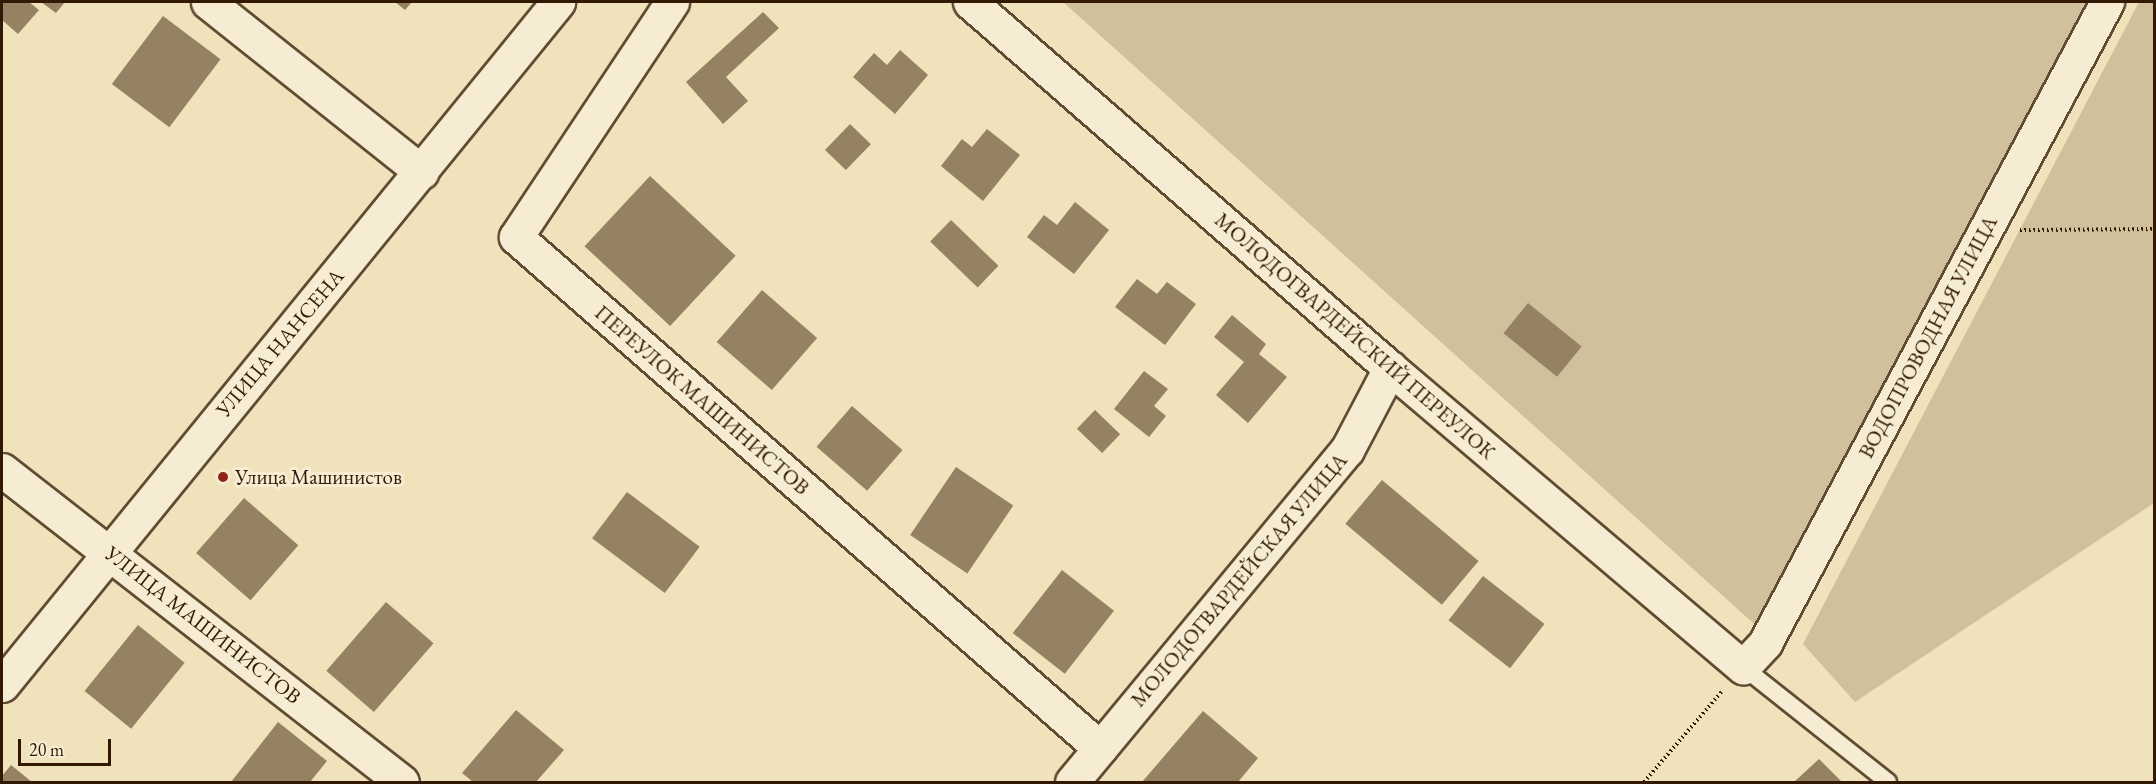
<!DOCTYPE html>
<meta charset="utf-8">
<style>
body{margin:0}
#map{position:relative;width:2156px;height:784px;overflow:hidden;background:#f0e2bb;font-family:"EB Garamond",serif}
div>[style]{position:absolute}
.green>*{inset:0;background:#d0c09c}
.building>*{inset:0;background:#948263;transform-origin:0 0}
.path>*{height:4px;margin-top:-2px;transform-origin:0;background:repeating-linear-gradient(90deg,#311904 0 1.5px,transparent 0 4.5px)}
.roads{filter:drop-shadow(2px 0 #614b32) drop-shadow(-2px 0 #614b32) drop-shadow(0 2px #614b32) drop-shadow(0 -2px #614b32)}
.service>*{height:16px;margin:-8px;padding:0 8px;transform-origin:8px;border-radius:8px;background:#f5ecd3}
.minor>*{height:33px;margin:-16.5px;padding:0 16.5px;transform-origin:16.5px;border-radius:16.5px;background:#f5ecd3}
.secondary>*{height:33px;margin:-16.5px;padding:0 16.5px;transform-origin:16.5px;border-radius:16.5px;background:#f5ecd3}
.dots>*{width:16px;height:16px;translate:-50% -50%;box-sizing:border-box;border:3px solid #f5ecd3;border-radius:50%}
span{translate:-50% -50%;white-space:nowrap;text-align:center;line-height:1.15;-webkit-text-stroke:6px #f5ecd3;paint-order:stroke}
.street-label{font-size:21px;color:#311904}
.poi-label{font-size:21px;color:#311904}
.left{translate:0 -50%;text-align:left}
.frame{position:absolute;inset:0;border:3px solid #311904;pointer-events:none}
.scale{position:absolute;left:18px;top:739px;width:93px;height:27px;box-sizing:border-box;border:3px solid #311904;border-top:0;padding-left:8px;font-size:18px;line-height:21px;white-space:nowrap;color:#311904;-webkit-text-stroke:4px #f5ecd3;paint-order:stroke}
</style>
<div id="map">
<div class="green">
<i style="clip-path:polygon(1063px 2px,2088px 2px,1762px 631px)"></i>
<i style="clip-path:polygon(2139px 2px,2154px 2px,2154px 503px,1855px 702px,1803px 644px)"></i>
</div>
<div class="building">
<i style="clip-path:polygon(2px 2px,29px 2px,39px 10px,18px 34px,2px 20px)"></i>
<i style="clip-path:polygon(41px 2px,65px 2px,56px 13px)"></i>
<i style="clip-path:polygon(395px 2px,412px 2px,405px 10px)"></i>
<i style="clip-path:polygon(763px 12px,779px 28px,726px 77px,748px 101px,723px 124px,686px 82px)"></i>
<i style="left:163px;top:16px;width:72px;height:85px;rotate:37deg"></i>
<i style="clip-path:polygon(900px 50px,928px 75px,895px 114px,853px 77px,874px 53px,887px 65px)"></i>
<i style="left:850px;top:124px;width:29px;height:36px;rotate:44deg"></i>
<i style="clip-path:polygon(987px 129px,1020px 155px,983px 201px,941px 166px,962px 139px,972px 147px)"></i>
<i style="left:650px;top:176px;width:117px;height:96px;rotate:43deg"></i>
<i style="clip-path:polygon(1075px 202px,1109px 230px,1074px 274px,1027px 237px,1044px 215px,1057px 225px)"></i>
<i style="left:951px;top:220px;width:66px;height:30px;rotate:44deg"></i>
<i style="clip-path:polygon(1137px 279px,1157px 294px,1167px 282px,1196px 304px,1165px 345px,1115px 307px)"></i>
<i style="left:762px;top:290px;width:73px;height:69px;rotate:41deg"></i>
<i style="left:1528px;top:303px;width:69px;height:39px;rotate:39deg"></i>
<i style="clip-path:polygon(1232px 315px,1266px 344px,1259px 354px,1287px 377px,1248px 423px,1216px 395px,1244px 362px,1214px 337px)"></i>
<i style="clip-path:polygon(1144px 371px,1168px 389px,1154px 406px,1166px 416px,1149px 437px,1114px 409px)"></i>
<i style="left:852px;top:406px;width:67px;height:54px;rotate:41deg"></i>
<i style="left:1095px;top:410px;width:35px;height:26px;rotate:44deg"></i>
<i style="left:956px;top:467px;width:69px;height:82px;rotate:34deg"></i>
<i style="left:1382px;top:480px;width:126px;height:57px;rotate:40deg"></i>
<i style="left:627px;top:492px;width:91px;height:58px;rotate:37deg"></i>
<i style="left:244px;top:498px;width:72px;height:73px;rotate:41deg"></i>
<i style="left:1062px;top:570px;width:66px;height:80px;rotate:38deg"></i>
<i style="left:1483px;top:576px;width:78px;height:56px;rotate:38deg"></i>
<i style="left:386px;top:602px;width:63px;height:91px;rotate:41deg"></i>
<i style="left:138px;top:625px;width:60px;height:85px;rotate:39deg"></i>
<i style="clip-path:polygon(516px 710px,564px 750px,536px 782px,473px 782px,462px 773px)"></i>
<i style="clip-path:polygon(1203px 711px,1258px 758px,1238px 782px,1142px 782px)"></i>
<i style="clip-path:polygon(278px 722px,327px 761px,310px 782px,231px 782px)"></i>
<i style="clip-path:polygon(1819px 759px,1842px 782px,1794px 782px)"></i>
<i style="clip-path:polygon(11px 765px,32px 782px,2px 782px,2px 776px)"></i>
</div>
<div class="path">
<i style="left:2020px;top:230px;width:134px;rotate:-0.4deg"></i>
<i style="left:1644px;top:782px;width:121px;rotate:-49.3deg"></i>
</div>
<div class="roads">
<div class="service">
<i style="left:1743px;top:667px;width:185px;rotate:38.4deg"></i>
</div>
<div class="minor">
<i style="left:208px;top:2px;width:273px;rotate:38.5deg"></i>
<i style="left:672px;top:2px;width:282px;rotate:123.6deg"></i>
<i style="left:516px;top:237px;width:776px;rotate:41.19deg"></i>
<i style="left:970px;top:2px;width:557px;rotate:41.07deg"></i>
<i style="left:1390px;top:368px;width:463px;rotate:40.3deg"></i>
<i style="left:1743px;top:667px;width:33px;rotate:-47deg"></i>
<i style="left:1765px;top:643px;width:727px;rotate:-61.92deg"></i>
<i style="left:2px;top:470px;width:507px;rotate:37.95deg"></i>
<i style="left:1072px;top:782px;width:431px;rotate:-50.4deg"></i>
<i style="left:1347px;top:450px;width:93px;rotate:-62.3deg"></i>
</div>
<div class="secondary">
<i style="left:2px;top:685px;width:881px;rotate:-50.85deg"></i>
</div>
</div>
<div class="dots">
<i style="left:223px;top:477px;background:#8f2418"></i>
</div>
<div class="street-label">
<span style="left:1355px;top:336px;rotate:41deg">МОЛОДОГВАРДЕЙСКИЙ ПЕРЕУЛОК</span>
<span style="left:1928px;top:337px;rotate:-62deg">ВОДОПРОВОДНАЯ УЛИЦА</span>
<span style="left:280px;top:343px;rotate:-50deg">УЛИЦА НАНСЕНА</span>
<span style="left:702px;top:400px;rotate:41deg">ПЕРЕУЛОК МАШИНИСТОВ</span>
<span style="left:1239px;top:580px;rotate:-50deg">МОЛОДОГВАРДЕЙСКАЯ УЛИЦА</span>
<span style="left:203px;top:625px;rotate:38deg">УЛИЦА МАШИНИСТОВ</span>
</div>
<div class="poi-label">
<span class="left" style="left:235px;top:477px">Улица Машинистов</span>
</div>
<div class="frame"></div>
<div class="scale">20 m</div>
</div>
